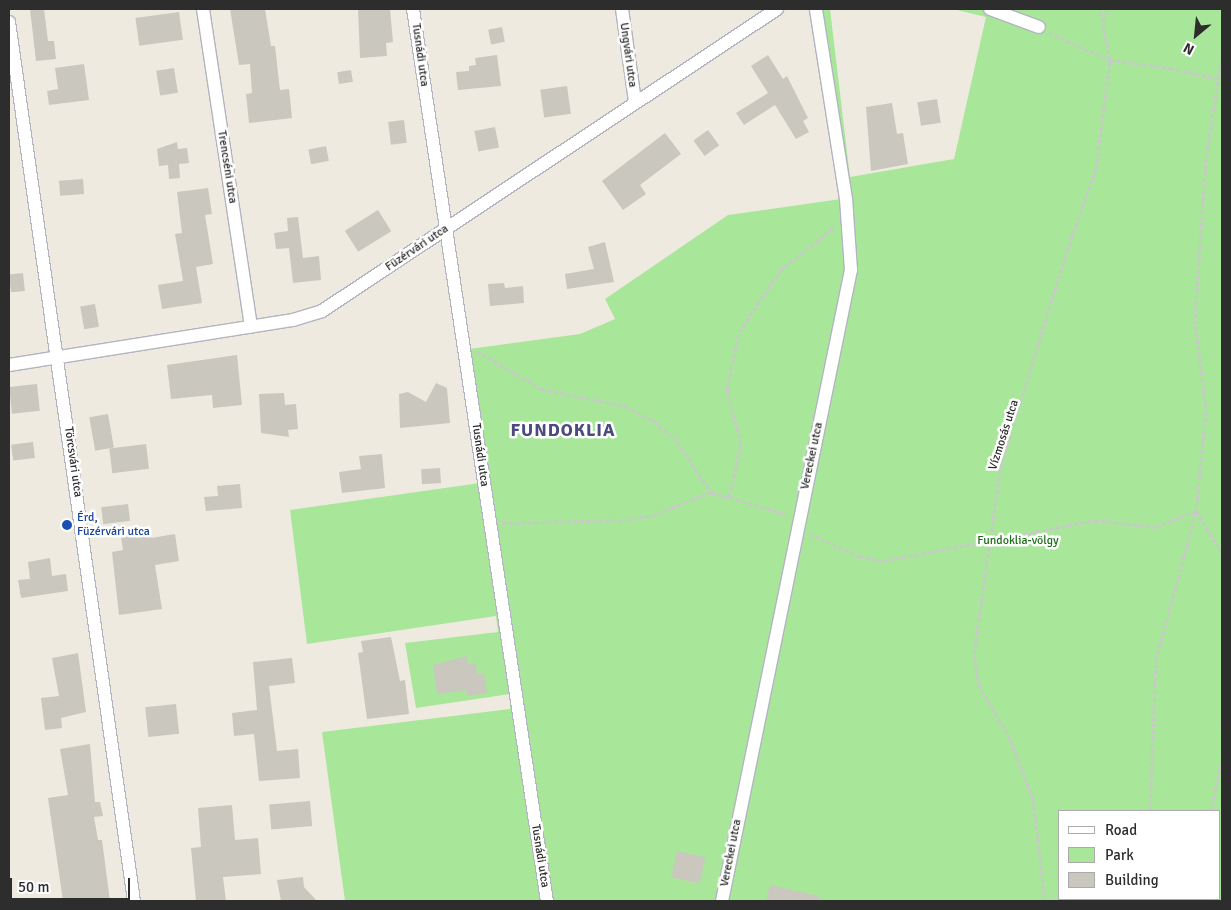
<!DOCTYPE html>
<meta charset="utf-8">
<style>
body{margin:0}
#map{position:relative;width:1231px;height:910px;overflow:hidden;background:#efeadf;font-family:Signika,sans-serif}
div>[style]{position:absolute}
.green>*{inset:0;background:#a8e79a}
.building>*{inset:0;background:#cac7be;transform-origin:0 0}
.path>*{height:3px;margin-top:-1.5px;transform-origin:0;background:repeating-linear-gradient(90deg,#c8c8c8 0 4px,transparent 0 6.5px)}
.roads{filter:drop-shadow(1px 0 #b3b3c1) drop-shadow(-1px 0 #b3b3c1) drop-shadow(0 1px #b3b3c1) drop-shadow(0 -1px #b3b3c1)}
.minor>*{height:12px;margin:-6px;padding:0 6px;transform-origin:6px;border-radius:6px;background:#fff}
.dots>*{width:14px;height:14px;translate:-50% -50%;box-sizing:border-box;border:2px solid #fff;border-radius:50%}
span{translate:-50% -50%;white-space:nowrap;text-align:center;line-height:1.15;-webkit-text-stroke:5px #fff;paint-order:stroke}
.street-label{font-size:12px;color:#2d2d2d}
.transit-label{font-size:12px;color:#164399}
.left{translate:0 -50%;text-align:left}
.park-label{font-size:12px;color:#1c6f18}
.district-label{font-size:18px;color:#4b4b80;font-weight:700;letter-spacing:1px}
.frame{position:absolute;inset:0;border:10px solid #2d2d2d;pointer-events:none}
.legend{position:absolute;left:1058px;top:810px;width:162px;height:90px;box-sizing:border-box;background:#fff;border:1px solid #ababab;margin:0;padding:6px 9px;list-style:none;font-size:15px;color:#2d2d2d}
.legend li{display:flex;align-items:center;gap:10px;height:25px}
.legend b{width:25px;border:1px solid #ababab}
.north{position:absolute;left:1171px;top:10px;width:50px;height:50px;-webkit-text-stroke:4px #fff;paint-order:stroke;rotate:208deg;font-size:14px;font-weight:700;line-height:20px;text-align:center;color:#2d2d2d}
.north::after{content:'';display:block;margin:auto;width:18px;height:22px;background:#2d2d2d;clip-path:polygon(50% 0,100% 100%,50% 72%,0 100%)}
.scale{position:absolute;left:10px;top:878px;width:120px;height:22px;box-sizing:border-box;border:2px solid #2d2d2d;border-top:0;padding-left:6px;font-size:15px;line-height:18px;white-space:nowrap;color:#2d2d2d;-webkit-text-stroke:4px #fff;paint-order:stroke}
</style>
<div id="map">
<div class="green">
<i style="clip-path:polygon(evenodd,812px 9px,830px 9px,850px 177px,954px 159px,986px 17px,953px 9px,1222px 9px,1222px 901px,345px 901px,322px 732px,510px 709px,510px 694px,416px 708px,405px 643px,498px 632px,496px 616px,307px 644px,290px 510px,487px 482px,469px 349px,580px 334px,615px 319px,605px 299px,728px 215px,841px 199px,810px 14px,812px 9px,1060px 811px,1220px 811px,1220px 899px,1060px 899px,1060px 811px)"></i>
</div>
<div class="building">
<i style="clip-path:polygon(30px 9px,44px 9px,48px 41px,54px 41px,56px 59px,36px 61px)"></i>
<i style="clip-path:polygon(230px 9px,265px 9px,271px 46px,275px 46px,280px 90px,289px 89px,292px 118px,249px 123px,246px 94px,252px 93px,250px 64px,239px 65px)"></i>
<i style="clip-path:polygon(358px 9px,390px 9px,393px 42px,386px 43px,387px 56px,360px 58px)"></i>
<i style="left:179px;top:12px;width:28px;height:44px;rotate:82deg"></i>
<i style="left:502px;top:27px;width:15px;height:14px;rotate:79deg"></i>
<i style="clip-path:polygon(497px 55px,501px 86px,458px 90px,456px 72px,469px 71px,469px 66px,476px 65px,475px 58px)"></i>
<i style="clip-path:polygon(768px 55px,783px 79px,787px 76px,808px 118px,803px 121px,809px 132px,796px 139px,775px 105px,744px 125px,736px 113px,768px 93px,751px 66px)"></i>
<i style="clip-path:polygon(84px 64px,89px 100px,49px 105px,47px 91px,58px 89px,55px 68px)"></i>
<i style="left:174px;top:68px;width:25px;height:18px;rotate:81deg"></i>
<i style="left:351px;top:70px;width:12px;height:14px;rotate:81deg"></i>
<i style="left:567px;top:86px;width:28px;height:27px;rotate:82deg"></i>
<i style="left:937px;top:99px;width:24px;height:20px;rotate:81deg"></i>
<i style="clip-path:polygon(892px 103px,897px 134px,903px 133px,908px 164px,871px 171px,866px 107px)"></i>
<i style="left:404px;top:120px;width:23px;height:16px;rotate:83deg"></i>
<i style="left:495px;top:127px;width:21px;height:21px;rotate:79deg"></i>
<i style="left:708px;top:130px;width:19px;height:18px;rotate:54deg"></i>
<i style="clip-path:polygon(665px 133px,681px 154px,640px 185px,646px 194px,623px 210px,602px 181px)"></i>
<i style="clip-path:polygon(177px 142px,178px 149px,187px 148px,189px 163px,179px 164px,180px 178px,169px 179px,168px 165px,159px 166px,157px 149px)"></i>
<i style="left:326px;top:146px;width:15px;height:18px;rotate:79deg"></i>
<i style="left:83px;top:179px;width:15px;height:24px;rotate:86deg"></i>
<i style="clip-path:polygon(208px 188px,212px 214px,205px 215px,213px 264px,196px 267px,202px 303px,162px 309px,158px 285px,183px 281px,175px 234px,182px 233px,177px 192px)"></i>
<i style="left:378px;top:210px;width:25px;height:39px;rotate:58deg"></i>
<i style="clip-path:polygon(298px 217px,303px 258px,319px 256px,321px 280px,293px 283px,289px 248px,276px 249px,274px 233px,288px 231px,287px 218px)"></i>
<i style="clip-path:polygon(605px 242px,614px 282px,567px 289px,565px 274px,594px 269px,588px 247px)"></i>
<i style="left:23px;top:273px;width:18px;height:14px;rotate:84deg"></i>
<i style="clip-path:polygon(504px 283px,505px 288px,523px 286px,524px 303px,490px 306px,488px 284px)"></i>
<i style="left:95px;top:304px;width:23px;height:15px;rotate:80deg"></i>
<i style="clip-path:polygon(237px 355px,242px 405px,213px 408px,212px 395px,171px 399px,167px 365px)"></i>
<i style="clip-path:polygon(436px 383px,447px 388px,450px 423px,400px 428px,399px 394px,408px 392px,426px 402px)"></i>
<i style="left:37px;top:384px;width:27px;height:28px;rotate:84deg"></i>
<i style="clip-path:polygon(284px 393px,285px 405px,296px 404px,298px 429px,288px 430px,289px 437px,261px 433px,259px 394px)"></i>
<i style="left:108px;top:414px;width:34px;height:19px;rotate:80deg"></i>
<i style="left:33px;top:442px;width:16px;height:22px;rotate:83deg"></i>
<i style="left:146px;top:444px;width:25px;height:37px;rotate:83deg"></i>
<i style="clip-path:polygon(382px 454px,385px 488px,342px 493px,339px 472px,361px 469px,359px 456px)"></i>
<i style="left:440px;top:468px;width:15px;height:19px;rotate:86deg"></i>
<i style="clip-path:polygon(240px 484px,242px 508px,206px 511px,204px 497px,218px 496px,217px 486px)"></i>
<i style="left:128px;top:504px;width:17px;height:27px;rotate:83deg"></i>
<i style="clip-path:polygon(150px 533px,151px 538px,175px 534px,179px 561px,155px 565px,162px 609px,119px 615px,112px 552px,123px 550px,121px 537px)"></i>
<i style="clip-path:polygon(50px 558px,52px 576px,66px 574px,68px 591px,21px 598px,18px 580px,30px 579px,28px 562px)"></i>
<i style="clip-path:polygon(391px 637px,400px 681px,405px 680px,409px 714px,367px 719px,358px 653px,363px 652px,361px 641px)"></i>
<i style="clip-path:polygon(78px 653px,86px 712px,61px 718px,62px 728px,45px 730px,41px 698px,59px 696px,52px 658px)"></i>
<i style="clip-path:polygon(467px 656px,468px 664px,476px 663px,477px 674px,484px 673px,487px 693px,467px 696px,466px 690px,437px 694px,433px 665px)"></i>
<i style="clip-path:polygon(292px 658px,295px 683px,269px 686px,277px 751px,298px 749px,300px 778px,259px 781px,254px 734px,234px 736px,232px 713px,257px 710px,253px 662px)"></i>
<i style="left:176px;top:704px;width:30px;height:31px;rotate:84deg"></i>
<i style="clip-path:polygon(90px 744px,95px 802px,100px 802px,103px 816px,94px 817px,98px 840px,102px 840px,110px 901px,63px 901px,48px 798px,68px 795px,60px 749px)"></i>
<i style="left:310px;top:801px;width:25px;height:41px;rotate:85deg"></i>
<i style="clip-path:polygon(232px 805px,235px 840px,258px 838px,261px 874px,223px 877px,226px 901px,196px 901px,191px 848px,201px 847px,198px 808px)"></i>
<i style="left:677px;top:851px;width:29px;height:27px;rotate:12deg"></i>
<i style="clip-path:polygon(303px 877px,304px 887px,317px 901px,281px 901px,277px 880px)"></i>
<i style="clip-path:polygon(770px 885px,819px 896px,818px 901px,766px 901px)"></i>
</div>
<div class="path">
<i style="left:1103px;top:20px;width:12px;rotate:-66deg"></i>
<i style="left:1049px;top:33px;width:67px;rotate:23.9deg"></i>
<i style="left:1110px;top:60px;width:61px;rotate:7.6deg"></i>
<i style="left:1170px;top:68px;width:49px;rotate:12.9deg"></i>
<i style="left:1222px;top:56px;width:103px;rotate:98.9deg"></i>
<i style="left:1206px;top:158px;width:162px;rotate:93.9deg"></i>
<i style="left:1195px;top:320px;width:92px;rotate:83.1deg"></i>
<i style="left:1206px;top:411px;width:100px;rotate:95.7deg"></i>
<i style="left:1196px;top:511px;width:49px;rotate:58.2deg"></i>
<i style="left:477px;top:351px;width:74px;rotate:30.7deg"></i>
<i style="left:541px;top:389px;width:86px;rotate:11.4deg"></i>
<i style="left:625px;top:406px;width:33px;rotate:27deg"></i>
<i style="left:654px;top:421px;width:31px;rotate:42deg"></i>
<i style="left:677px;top:442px;width:60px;rotate:55.8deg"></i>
<i style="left:729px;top:497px;width:54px;rotate:-77.2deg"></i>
<i style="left:741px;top:444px;width:57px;rotate:-104.3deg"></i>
<i style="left:727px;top:389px;width:58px;rotate:-78.1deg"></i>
<i style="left:739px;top:332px;width:73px;rotate:-56.1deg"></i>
<i style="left:780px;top:271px;width:71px;rotate:-39.3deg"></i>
<i style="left:502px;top:523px;width:124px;rotate:-1.4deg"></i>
<i style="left:626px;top:520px;width:27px;rotate:-10deg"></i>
<i style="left:653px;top:515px;width:62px;rotate:-21.6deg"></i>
<i style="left:711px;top:492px;width:80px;rotate:16.6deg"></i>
<i style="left:809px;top:534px;width:55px;rotate:23.7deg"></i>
<i style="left:859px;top:556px;width:25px;rotate:12deg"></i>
<i style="left:883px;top:561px;width:216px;rotate:-10.9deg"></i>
<i style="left:1095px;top:520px;width:61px;rotate:6.5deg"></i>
<i style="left:1156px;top:527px;width:43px;rotate:-21.8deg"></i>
<i style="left:1222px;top:718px;width:10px;rotate:90deg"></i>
<i style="left:1150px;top:811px;width:151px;rotate:-87.7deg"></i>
<i style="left:1156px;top:660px;width:153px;rotate:-74.9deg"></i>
<i style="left:1211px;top:811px;width:53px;rotate:-78.1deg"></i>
<i style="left:1045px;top:901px;width:103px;rotate:-96.7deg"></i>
<i style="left:1033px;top:799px;width:64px;rotate:-111deg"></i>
<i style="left:1010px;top:739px;width:62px;rotate:-119.9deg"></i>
<i style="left:979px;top:685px;width:31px;rotate:-99deg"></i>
<i style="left:974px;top:654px;width:191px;rotate:-81.9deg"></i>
<i style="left:1001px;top:465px;width:224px;rotate:-72.9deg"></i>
<i style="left:1067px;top:251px;width:87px;rotate:-70.5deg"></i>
<i style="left:1096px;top:169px;width:110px;rotate:-82.7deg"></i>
<i style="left:1110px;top:60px;width:52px;rotate:-101.1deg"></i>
<i style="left:1143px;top:901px;width:2px;rotate:-90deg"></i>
<i style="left:1200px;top:901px;width:2px;rotate:-63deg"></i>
</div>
<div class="roads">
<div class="minor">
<i style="left:203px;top:9px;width:321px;rotate:81.4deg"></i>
<i style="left:413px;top:9px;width:902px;rotate:81.46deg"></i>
<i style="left:622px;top:9px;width:93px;rotate:82deg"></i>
<i style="left:990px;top:9px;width:52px;rotate:20.2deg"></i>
<i style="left:9px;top:22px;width:888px;rotate:81.91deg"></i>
<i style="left:9px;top:365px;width:288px;rotate:-9deg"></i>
<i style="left:293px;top:320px;width:30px;rotate:-17deg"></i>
<i style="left:322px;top:311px;width:546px;rotate:-33.57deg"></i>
<i style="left:722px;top:901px;width:644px;rotate:-78.45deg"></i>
<i style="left:851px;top:270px;width:71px;rotate:-94deg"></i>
<i style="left:846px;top:199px;width:192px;rotate:-99deg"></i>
</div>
</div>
<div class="dots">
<i style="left:67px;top:525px;background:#1a4fb4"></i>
</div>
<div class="street-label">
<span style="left:420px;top:55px;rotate:82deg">Tusnádi utca</span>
<span style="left:628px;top:55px;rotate:82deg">Ungvári utca</span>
<span style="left:227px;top:167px;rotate:81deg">Trencséni utca</span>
<span style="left:417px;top:248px;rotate:-34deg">Füzérvári utca</span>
<span style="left:1004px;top:435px;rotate:-72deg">Vízmosás utca</span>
<span style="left:480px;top:455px;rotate:82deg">Tusnádi utca</span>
<span style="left:812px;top:456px;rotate:-78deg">Vereckei utca</span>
<span style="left:73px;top:462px;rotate:82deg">Törcsvári utca</span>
<span style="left:731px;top:853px;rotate:-79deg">Vereckei utca</span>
<span style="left:540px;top:856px;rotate:81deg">Tusnádi utca</span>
</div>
<div class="transit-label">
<span class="left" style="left:77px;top:525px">Érd,<br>Füzérvári utca</span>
</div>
<div class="park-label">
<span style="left:1018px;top:541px">Fundoklia-völgy</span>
</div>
<div class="district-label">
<span style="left:563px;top:430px">FUNDOKLIA</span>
</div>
<div class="frame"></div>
<ul class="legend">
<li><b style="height:6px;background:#fff"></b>Road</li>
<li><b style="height:14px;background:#a8e79a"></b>Park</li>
<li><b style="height:14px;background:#cac7be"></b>Building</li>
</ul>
<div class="north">N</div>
<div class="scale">50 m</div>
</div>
